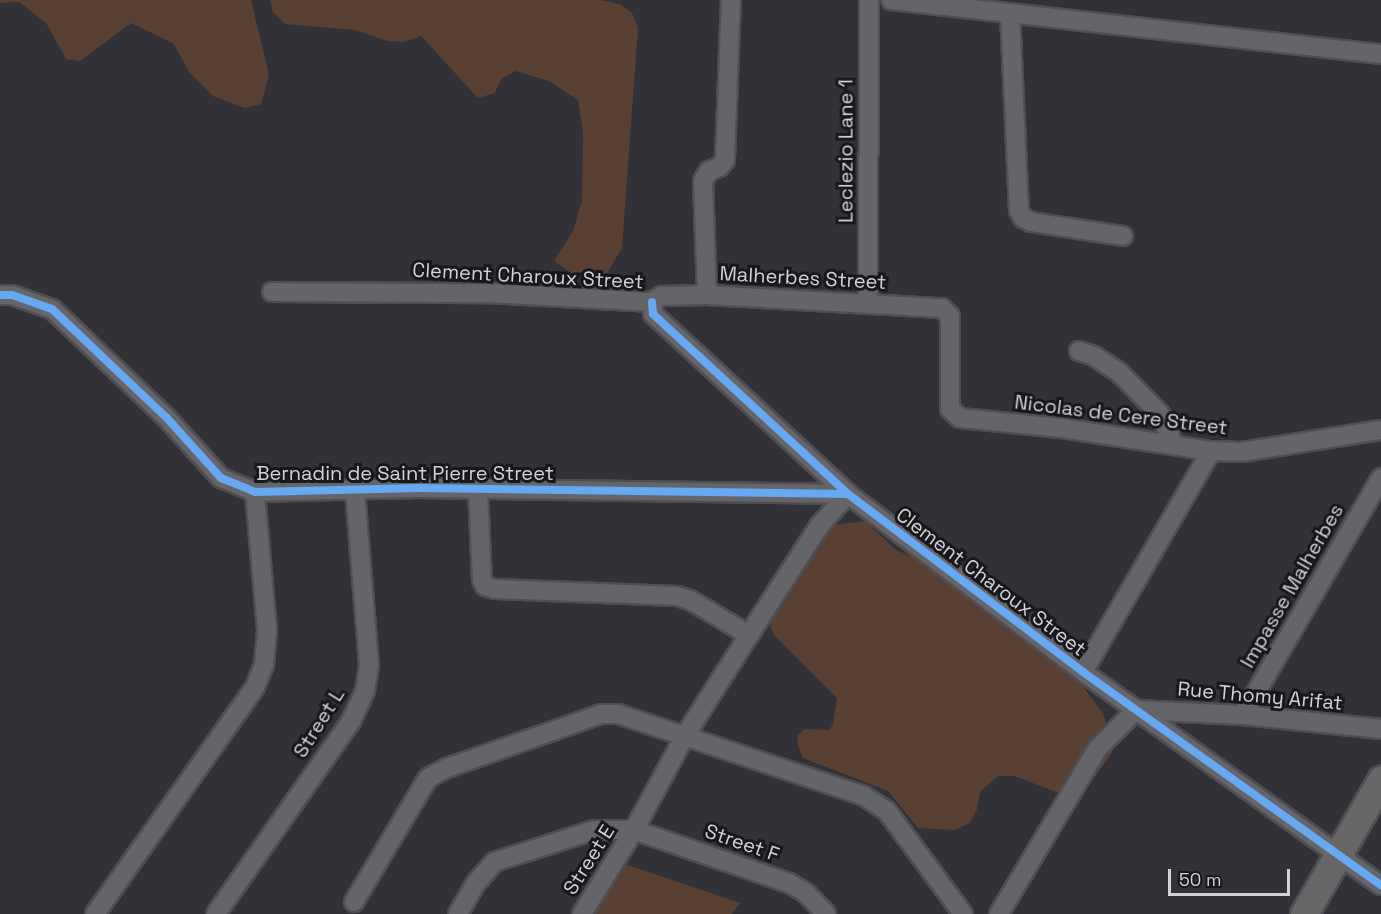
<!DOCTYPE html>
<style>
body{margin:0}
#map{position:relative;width:1381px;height:914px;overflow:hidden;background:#313137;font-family:"Space Grotesk",sans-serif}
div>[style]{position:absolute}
.green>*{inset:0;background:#594033}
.roads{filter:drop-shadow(2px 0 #4e4e53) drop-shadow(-2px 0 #4e4e53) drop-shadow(0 2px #4e4e53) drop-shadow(0 -2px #4e4e53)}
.street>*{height:18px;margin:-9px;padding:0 9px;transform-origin:9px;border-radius:9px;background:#656569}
.secondary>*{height:27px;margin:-13.5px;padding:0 13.5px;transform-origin:13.5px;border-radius:13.5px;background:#686667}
.cycleway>*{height:8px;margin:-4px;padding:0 4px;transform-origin:4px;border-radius:4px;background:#66a8f1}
span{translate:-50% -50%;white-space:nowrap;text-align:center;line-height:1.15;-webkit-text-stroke:6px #18181c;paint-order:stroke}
.street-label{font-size:20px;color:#d2d2d9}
.scale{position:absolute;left:1168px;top:869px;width:122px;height:27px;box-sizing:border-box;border:3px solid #d2d2d9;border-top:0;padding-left:8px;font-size:18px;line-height:21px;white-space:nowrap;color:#d2d2d9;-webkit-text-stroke:4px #18181c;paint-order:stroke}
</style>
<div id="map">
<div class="green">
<i style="clip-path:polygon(0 0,251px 0,269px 75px,261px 104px,245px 108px,213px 96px,189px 72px,174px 44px,131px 23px,80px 61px,66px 59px,46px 23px,19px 2px,0 3px)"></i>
<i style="clip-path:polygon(270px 0,600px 0,620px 4px,632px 13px,638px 28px,622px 248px,606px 275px,573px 274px,554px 261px,573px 231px,582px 200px,583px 132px,578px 100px,549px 81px,516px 71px,501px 79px,495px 93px,478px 98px,421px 36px,404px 42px,387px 41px,356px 30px,285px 24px,273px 12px)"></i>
<i style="clip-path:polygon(865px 521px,896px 550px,920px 560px,946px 562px,1062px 659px,1103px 713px,1111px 737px,1112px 753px,1093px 779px,1072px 792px,1056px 792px,1015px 776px,998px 776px,980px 792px,977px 809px,970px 823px,955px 830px,918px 828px,888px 791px,803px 758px,797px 743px,798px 735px,804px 729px,829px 730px,833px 724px,837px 698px,774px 635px,770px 626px,771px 618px,784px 587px,819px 534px,833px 525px)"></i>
<i style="clip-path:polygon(619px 862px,740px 903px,732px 914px,586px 914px)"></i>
</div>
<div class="roads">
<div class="street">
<i style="left:891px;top:0;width:493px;rotate:6.3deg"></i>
<i style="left:1010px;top:13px;width:198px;rotate:87.4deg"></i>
<i style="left:1019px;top:211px;width:8px;rotate:60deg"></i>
<i style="left:1023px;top:218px;width:9px;rotate:27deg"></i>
<i style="left:1031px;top:222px;width:93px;rotate:8.7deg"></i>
<i style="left:272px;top:292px;width:215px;rotate:0.3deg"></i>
<i style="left:487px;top:293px;width:165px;rotate:3.1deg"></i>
<i style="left:0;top:295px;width:12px"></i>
<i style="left:12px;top:295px;width:42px;rotate:19.3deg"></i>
<i style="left:52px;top:309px;width:157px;rotate:43.5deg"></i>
<i style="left:166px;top:417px;width:82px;rotate:48deg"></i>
<i style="left:221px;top:478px;width:37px;rotate:22deg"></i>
<i style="left:255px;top:492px;width:163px;rotate:-1.4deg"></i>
<i style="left:418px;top:488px;width:430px;rotate:0.8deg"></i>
<i style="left:707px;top:295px;width:114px;rotate:-92deg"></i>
<i style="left:703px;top:181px;width:12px;rotate:-59deg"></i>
<i style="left:709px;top:171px;width:11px;rotate:-22deg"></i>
<i style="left:719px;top:167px;width:9px;rotate:-49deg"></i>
<i style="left:725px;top:160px;width:160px;rotate:-87.9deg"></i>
<i style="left:652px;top:302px;width:12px;rotate:85deg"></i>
<i style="left:653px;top:314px;width:265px;rotate:42.7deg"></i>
<i style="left:848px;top:494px;width:295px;rotate:37.1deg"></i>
<i style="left:1083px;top:672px;width:366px;rotate:35.6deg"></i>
<i style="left:652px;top:302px;width:11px;rotate:-34deg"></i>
<i style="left:661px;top:296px;width:46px;rotate:-1.2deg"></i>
<i style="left:707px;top:295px;width:235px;rotate:3.2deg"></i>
<i style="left:942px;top:308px;width:11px;rotate:45deg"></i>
<i style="left:950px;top:316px;width:93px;rotate:90deg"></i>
<i style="left:950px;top:409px;width:13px;rotate:42deg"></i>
<i style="left:960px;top:418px;width:102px;rotate:5.6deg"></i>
<i style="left:1062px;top:428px;width:151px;rotate:8.8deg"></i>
<i style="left:1211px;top:451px;width:31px;rotate:2deg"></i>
<i style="left:1242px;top:452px;width:141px;rotate:-9deg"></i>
<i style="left:868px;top:303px;width:303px;rotate:-89.8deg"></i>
<i style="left:1079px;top:351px;width:16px;rotate:18deg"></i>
<i style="left:1094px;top:356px;width:30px;rotate:33deg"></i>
<i style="left:1119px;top:372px;width:59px;rotate:45.7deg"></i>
<i style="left:1160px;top:414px;width:34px;rotate:66deg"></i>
<i style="left:478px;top:490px;width:90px;rotate:87.5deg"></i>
<i style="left:482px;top:580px;width:7px;rotate:63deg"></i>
<i style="left:485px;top:586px;width:10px;rotate:17deg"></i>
<i style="left:495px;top:589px;width:182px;rotate:2.2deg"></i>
<i style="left:677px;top:596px;width:14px;rotate:17deg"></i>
<i style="left:690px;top:600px;width:69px;rotate:30.7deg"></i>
<i style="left:1083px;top:672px;width:255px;rotate:-59.9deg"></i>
<i style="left:1243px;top:715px;width:274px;rotate:-59.8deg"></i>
<i style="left:354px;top:902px;width:144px;rotate:-59.2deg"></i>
<i style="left:428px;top:778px;width:21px;rotate:-28deg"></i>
<i style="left:447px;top:768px;width:163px;rotate:-19.3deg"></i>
<i style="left:601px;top:714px;width:17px"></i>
<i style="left:618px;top:714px;width:259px;rotate:18.4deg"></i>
<i style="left:864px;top:796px;width:27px;rotate:33deg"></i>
<i style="left:887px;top:811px;width:128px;rotate:53.6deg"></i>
<i style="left:95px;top:914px;width:278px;rotate:-54.8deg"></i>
<i style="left:255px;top:687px;width:24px;rotate:-68deg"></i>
<i style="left:264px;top:665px;width:35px;rotate:-85deg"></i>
<i style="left:267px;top:630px;width:139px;rotate:-95deg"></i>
<i style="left:216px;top:914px;width:236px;rotate:-55deg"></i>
<i style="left:351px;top:721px;width:33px;rotate:-65deg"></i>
<i style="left:365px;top:691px;width:26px;rotate:-81deg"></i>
<i style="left:369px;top:665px;width:176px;rotate:-94.6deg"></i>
<i style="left:458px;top:914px;width:36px;rotate:-60deg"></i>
<i style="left:476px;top:883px;width:28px;rotate:-49deg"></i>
<i style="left:494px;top:862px;width:105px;rotate:-17.7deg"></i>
<i style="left:594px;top:830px;width:40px"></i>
<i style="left:634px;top:830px;width:164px;rotate:18.9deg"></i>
<i style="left:789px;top:883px;width:20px;rotate:30deg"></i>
<i style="left:806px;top:893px;width:29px;rotate:46deg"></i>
<i style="left:582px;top:914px;width:99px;rotate:-58.2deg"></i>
<i style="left:634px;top:830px;width:109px;rotate:-61.6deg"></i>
<i style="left:686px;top:734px;width:117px;rotate:-57.5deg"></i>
<i style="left:749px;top:635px;width:131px;rotate:-57.2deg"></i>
<i style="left:820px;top:525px;width:42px;rotate:-47.9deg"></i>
<i style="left:999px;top:914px;width:193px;rotate:-59.2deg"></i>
<i style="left:1098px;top:748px;width:54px;rotate:-45deg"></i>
<i style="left:1136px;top:710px;width:107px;rotate:2.7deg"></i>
<i style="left:1243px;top:715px;width:139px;rotate:5.8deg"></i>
</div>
<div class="secondary">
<i style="left:1304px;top:914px;width:155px;rotate:-60.1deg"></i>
</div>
</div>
<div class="cycleway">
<i style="left:0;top:295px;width:12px"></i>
<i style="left:12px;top:295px;width:42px;rotate:19.3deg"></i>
<i style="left:52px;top:309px;width:157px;rotate:43.5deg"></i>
<i style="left:166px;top:417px;width:82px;rotate:48deg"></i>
<i style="left:221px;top:478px;width:37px;rotate:22deg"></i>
<i style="left:255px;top:492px;width:163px;rotate:-1.4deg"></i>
<i style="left:418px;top:488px;width:430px;rotate:0.8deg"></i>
<i style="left:652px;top:302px;width:12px;rotate:85deg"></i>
<i style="left:653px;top:314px;width:265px;rotate:42.7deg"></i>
<i style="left:848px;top:494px;width:295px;rotate:37.1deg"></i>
<i style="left:1083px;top:672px;width:366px;rotate:35.6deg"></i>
</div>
<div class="street-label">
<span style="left:846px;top:151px;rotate:-90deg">Leclezio Lane 1</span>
<span style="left:528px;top:276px;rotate:3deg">Clement Charoux Street</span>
<span style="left:803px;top:278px;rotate:3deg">Malherbes Street</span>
<span style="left:1121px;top:415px;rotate:7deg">Nicolas de Cere Street</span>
<span style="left:405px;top:473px">Bernadin de Saint Pierre Street</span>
<span style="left:991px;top:582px;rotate:37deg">Clement Charoux Street</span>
<span style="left:1292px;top:586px;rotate:-60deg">Impasse Malherbes</span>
<span style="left:1260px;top:696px;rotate:5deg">Rue Thomy Arifat</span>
<span style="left:319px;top:723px;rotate:-58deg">Street L</span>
<span style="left:742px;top:843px;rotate:19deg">Street F</span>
<span style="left:589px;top:860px;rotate:-58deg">Street E</span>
</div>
<div class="scale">50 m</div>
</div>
